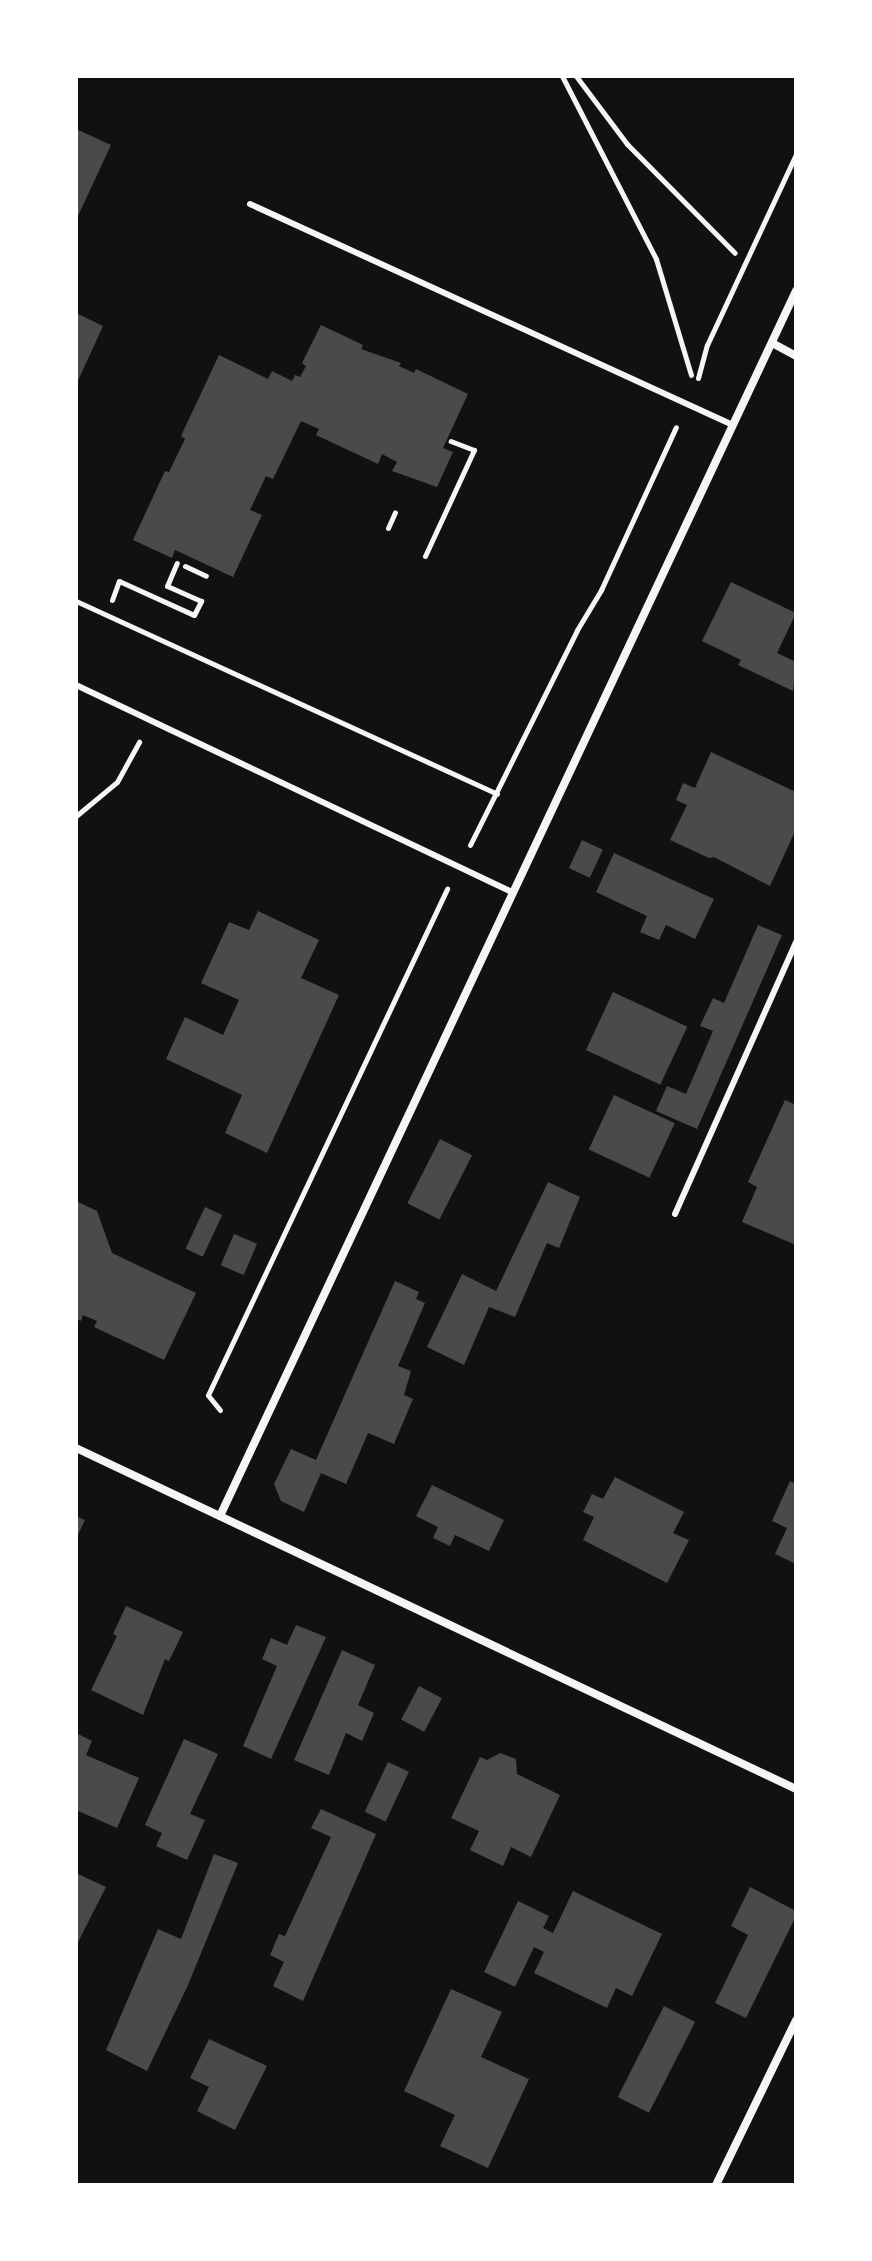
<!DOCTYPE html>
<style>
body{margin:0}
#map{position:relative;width:872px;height:2261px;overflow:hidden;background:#111;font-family:"Roboto Serif",serif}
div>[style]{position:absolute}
.building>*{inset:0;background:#4a4a4a;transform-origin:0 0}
.path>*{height:5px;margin:-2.5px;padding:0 2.5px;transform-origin:2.5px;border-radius:2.5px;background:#f5f5f5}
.service>*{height:6px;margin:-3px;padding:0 3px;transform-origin:3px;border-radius:3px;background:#f5f5f5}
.minor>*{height:8px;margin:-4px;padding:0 4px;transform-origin:4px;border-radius:4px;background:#f5f5f5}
span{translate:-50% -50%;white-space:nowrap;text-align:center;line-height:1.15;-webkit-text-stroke:8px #fff;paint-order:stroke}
.frame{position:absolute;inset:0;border:78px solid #fff;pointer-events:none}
</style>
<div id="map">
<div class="building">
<i style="clip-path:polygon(76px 129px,111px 145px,76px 220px)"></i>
<i style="clip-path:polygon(76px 313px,103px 326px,76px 385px)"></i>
<i style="clip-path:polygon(321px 325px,363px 345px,361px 349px,401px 363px,399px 366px,414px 373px,416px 369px,468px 394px,443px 448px,453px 452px,437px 487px,392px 471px,397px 462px,382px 454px,378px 464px,316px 435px,319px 429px,301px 421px,273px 479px,266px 476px,250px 510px,262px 515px,233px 577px,175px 550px,172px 558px,133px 540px,165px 471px,169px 472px,185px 439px,181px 436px,219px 355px,268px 379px,272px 371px,292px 381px,295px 375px,300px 377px,306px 366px,302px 363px)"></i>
<i style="clip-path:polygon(731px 582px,796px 613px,777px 653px,796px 662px,793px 691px,738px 665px,741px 660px,702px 641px)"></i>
<i style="clip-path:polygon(711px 752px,796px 792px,796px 829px,770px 886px,714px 857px,709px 858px,670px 840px,687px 805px,676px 800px,683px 783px,695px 788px)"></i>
<i style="left:582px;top:840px;width:23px;height:31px;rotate:25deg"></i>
<i style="clip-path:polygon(614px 853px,714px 899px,695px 939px,666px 925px,659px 940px,640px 932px,647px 916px,596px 892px)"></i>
<i style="clip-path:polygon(258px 911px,319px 940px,301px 978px,339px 995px,267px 1153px,225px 1133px,242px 1095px,166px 1059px,185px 1017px,223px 1035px,239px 1000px,201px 983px,229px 922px,249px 930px)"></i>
<i style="clip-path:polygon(758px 925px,782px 935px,697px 1129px,656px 1111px,667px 1086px,686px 1094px,713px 1031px,700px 1026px,713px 998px,724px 1003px)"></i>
<i style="left:613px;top:992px;width:82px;height:64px;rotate:25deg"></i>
<i style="left:614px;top:1095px;width:67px;height:60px;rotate:25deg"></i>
<i style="clip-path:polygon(785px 1100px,796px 1105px,796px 1245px,742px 1222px,757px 1187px,748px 1182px)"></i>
<i style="left:440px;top:1139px;width:36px;height:72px;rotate:27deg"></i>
<i style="clip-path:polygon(548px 1182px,580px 1197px,559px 1248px,547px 1243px,515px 1317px,489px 1307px,464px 1365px,427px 1347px,462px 1274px,496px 1291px)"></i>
<i style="clip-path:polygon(76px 1201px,97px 1211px,112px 1253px,196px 1293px,164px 1360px,94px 1327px,97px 1321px,83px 1315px,81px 1321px,76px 1318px)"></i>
<i style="left:205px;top:1207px;width:19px;height:46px;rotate:25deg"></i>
<i style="left:234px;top:1234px;width:25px;height:34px;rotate:23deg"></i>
<i style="clip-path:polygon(395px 1281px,419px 1292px,416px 1299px,425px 1303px,398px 1366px,411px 1371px,404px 1395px,413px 1399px,394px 1444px,368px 1433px,346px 1484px,321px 1473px,304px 1512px,281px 1501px,274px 1484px,291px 1449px,316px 1460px)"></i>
<i style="clip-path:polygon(615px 1477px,684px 1512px,673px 1533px,689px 1540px,667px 1583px,583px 1540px,594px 1517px,583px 1512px,592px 1494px,603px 1499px)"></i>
<i style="clip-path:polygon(790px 1481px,796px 1484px,796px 1564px,775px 1554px,787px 1528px,772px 1521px)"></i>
<i style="clip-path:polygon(432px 1485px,504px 1520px,489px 1551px,455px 1535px,450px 1546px,433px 1538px,438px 1527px,416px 1516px)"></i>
<i style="clip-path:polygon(76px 1516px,85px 1520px,76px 1539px)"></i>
<i style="clip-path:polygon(126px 1606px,183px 1632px,169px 1661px,165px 1659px,143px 1715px,91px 1690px,117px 1636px,113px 1634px)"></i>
<i style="clip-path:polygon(296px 1625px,326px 1637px,271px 1759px,243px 1746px,277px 1666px,262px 1659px,271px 1638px,287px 1645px)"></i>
<i style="clip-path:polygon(342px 1650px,375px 1665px,358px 1705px,374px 1713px,362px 1741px,346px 1733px,329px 1775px,294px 1760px)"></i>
<i style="left:419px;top:1686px;width:26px;height:38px;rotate:28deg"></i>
<i style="clip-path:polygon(76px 1733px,92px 1741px,86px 1755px,139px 1778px,117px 1828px,76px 1810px)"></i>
<i style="clip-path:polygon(184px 1739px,218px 1754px,190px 1814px,205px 1820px,187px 1860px,156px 1846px,162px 1833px,145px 1825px)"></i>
<i style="clip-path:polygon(500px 1753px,516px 1759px,517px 1774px,560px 1795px,531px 1857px,511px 1847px,503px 1866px,470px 1850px,479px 1831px,451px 1818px,480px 1757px,487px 1760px)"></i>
<i style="left:388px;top:1762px;width:23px;height:55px;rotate:25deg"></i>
<i style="clip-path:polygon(321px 1809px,376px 1834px,303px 2001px,273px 1986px,284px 1962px,270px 1955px,279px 1934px,285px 1936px,331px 1837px,311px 1828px)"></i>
<i style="clip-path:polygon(214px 1854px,238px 1863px,188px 1985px,147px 2071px,106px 2050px,158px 1929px,181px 1939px)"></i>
<i style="clip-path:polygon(76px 1873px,106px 1887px,76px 1946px)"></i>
<i style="clip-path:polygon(750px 1887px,796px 1911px,796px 1916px,746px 2018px,715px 2003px,748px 1935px,731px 1926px)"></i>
<i style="clip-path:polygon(573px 1891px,662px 1934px,632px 1996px,616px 1988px,607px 2008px,534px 1973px,544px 1952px,534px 1947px,515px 1987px,484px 1972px,518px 1901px,549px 1916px,543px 1928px,553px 1933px)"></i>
<i style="clip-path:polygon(451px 1989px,502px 2012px,481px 2057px,529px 2079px,488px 2168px,440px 2146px,455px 2115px,404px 2091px)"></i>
<i style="left:664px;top:2006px;width:35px;height:102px;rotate:27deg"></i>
<i style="clip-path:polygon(209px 2039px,267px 2066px,235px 2130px,197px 2111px,209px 2087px,190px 2078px)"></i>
</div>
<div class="path">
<i style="left:562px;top:76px;width:206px;rotate:62.8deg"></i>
<i style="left:656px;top:259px;width:121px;rotate:73.2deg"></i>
<i style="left:576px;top:76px;width:85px;rotate:53.1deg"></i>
<i style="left:627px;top:144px;width:153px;rotate:45.3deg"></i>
<i style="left:698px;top:378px;width:34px;rotate:-75deg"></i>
<i style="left:707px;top:345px;width:211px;rotate:-65deg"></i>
<i style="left:388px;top:528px;width:17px;rotate:-66deg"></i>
<i style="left:425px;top:556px;width:117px;rotate:-65.2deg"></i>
<i style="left:474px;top:450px;width:25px;rotate:-159deg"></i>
<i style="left:185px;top:566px;width:23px;rotate:25deg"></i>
<i style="left:112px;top:600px;width:20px;rotate:-70deg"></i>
<i style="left:119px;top:581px;width:82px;rotate:24.4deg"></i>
<i style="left:194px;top:615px;width:16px;rotate:-63deg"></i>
<i style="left:201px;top:601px;width:37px;rotate:-156deg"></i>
<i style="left:167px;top:586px;width:25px;rotate:-67deg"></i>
<i style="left:76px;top:601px;width:463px;rotate:24.6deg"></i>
<i style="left:76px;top:816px;width:53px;rotate:-39.7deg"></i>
<i style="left:117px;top:782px;width:46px;rotate:-61.2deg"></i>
<i style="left:470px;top:845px;width:240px;rotate:-63.5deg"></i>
<i style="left:577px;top:630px;width:47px;rotate:-59deg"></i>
<i style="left:601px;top:590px;width:179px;rotate:-65.3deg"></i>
<i style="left:220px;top:1410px;width:19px;rotate:-129deg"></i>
<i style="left:208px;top:1395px;width:560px;rotate:-64.72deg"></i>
</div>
<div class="service">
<i style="left:250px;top:204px;width:531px;rotate:24.59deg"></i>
<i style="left:76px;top:685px;width:483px;rotate:25.4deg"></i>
<i style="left:675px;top:1214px;width:298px;rotate:-66deg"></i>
</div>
<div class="minor">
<i style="left:772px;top:343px;width:27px;rotate:28deg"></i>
<i style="left:76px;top:1448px;width:797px;rotate:25.34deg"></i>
<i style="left:220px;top:1516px;width:1354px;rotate:-64.82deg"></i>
<i style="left:716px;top:2185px;width:183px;rotate:-64.1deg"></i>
</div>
<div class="frame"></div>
</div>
